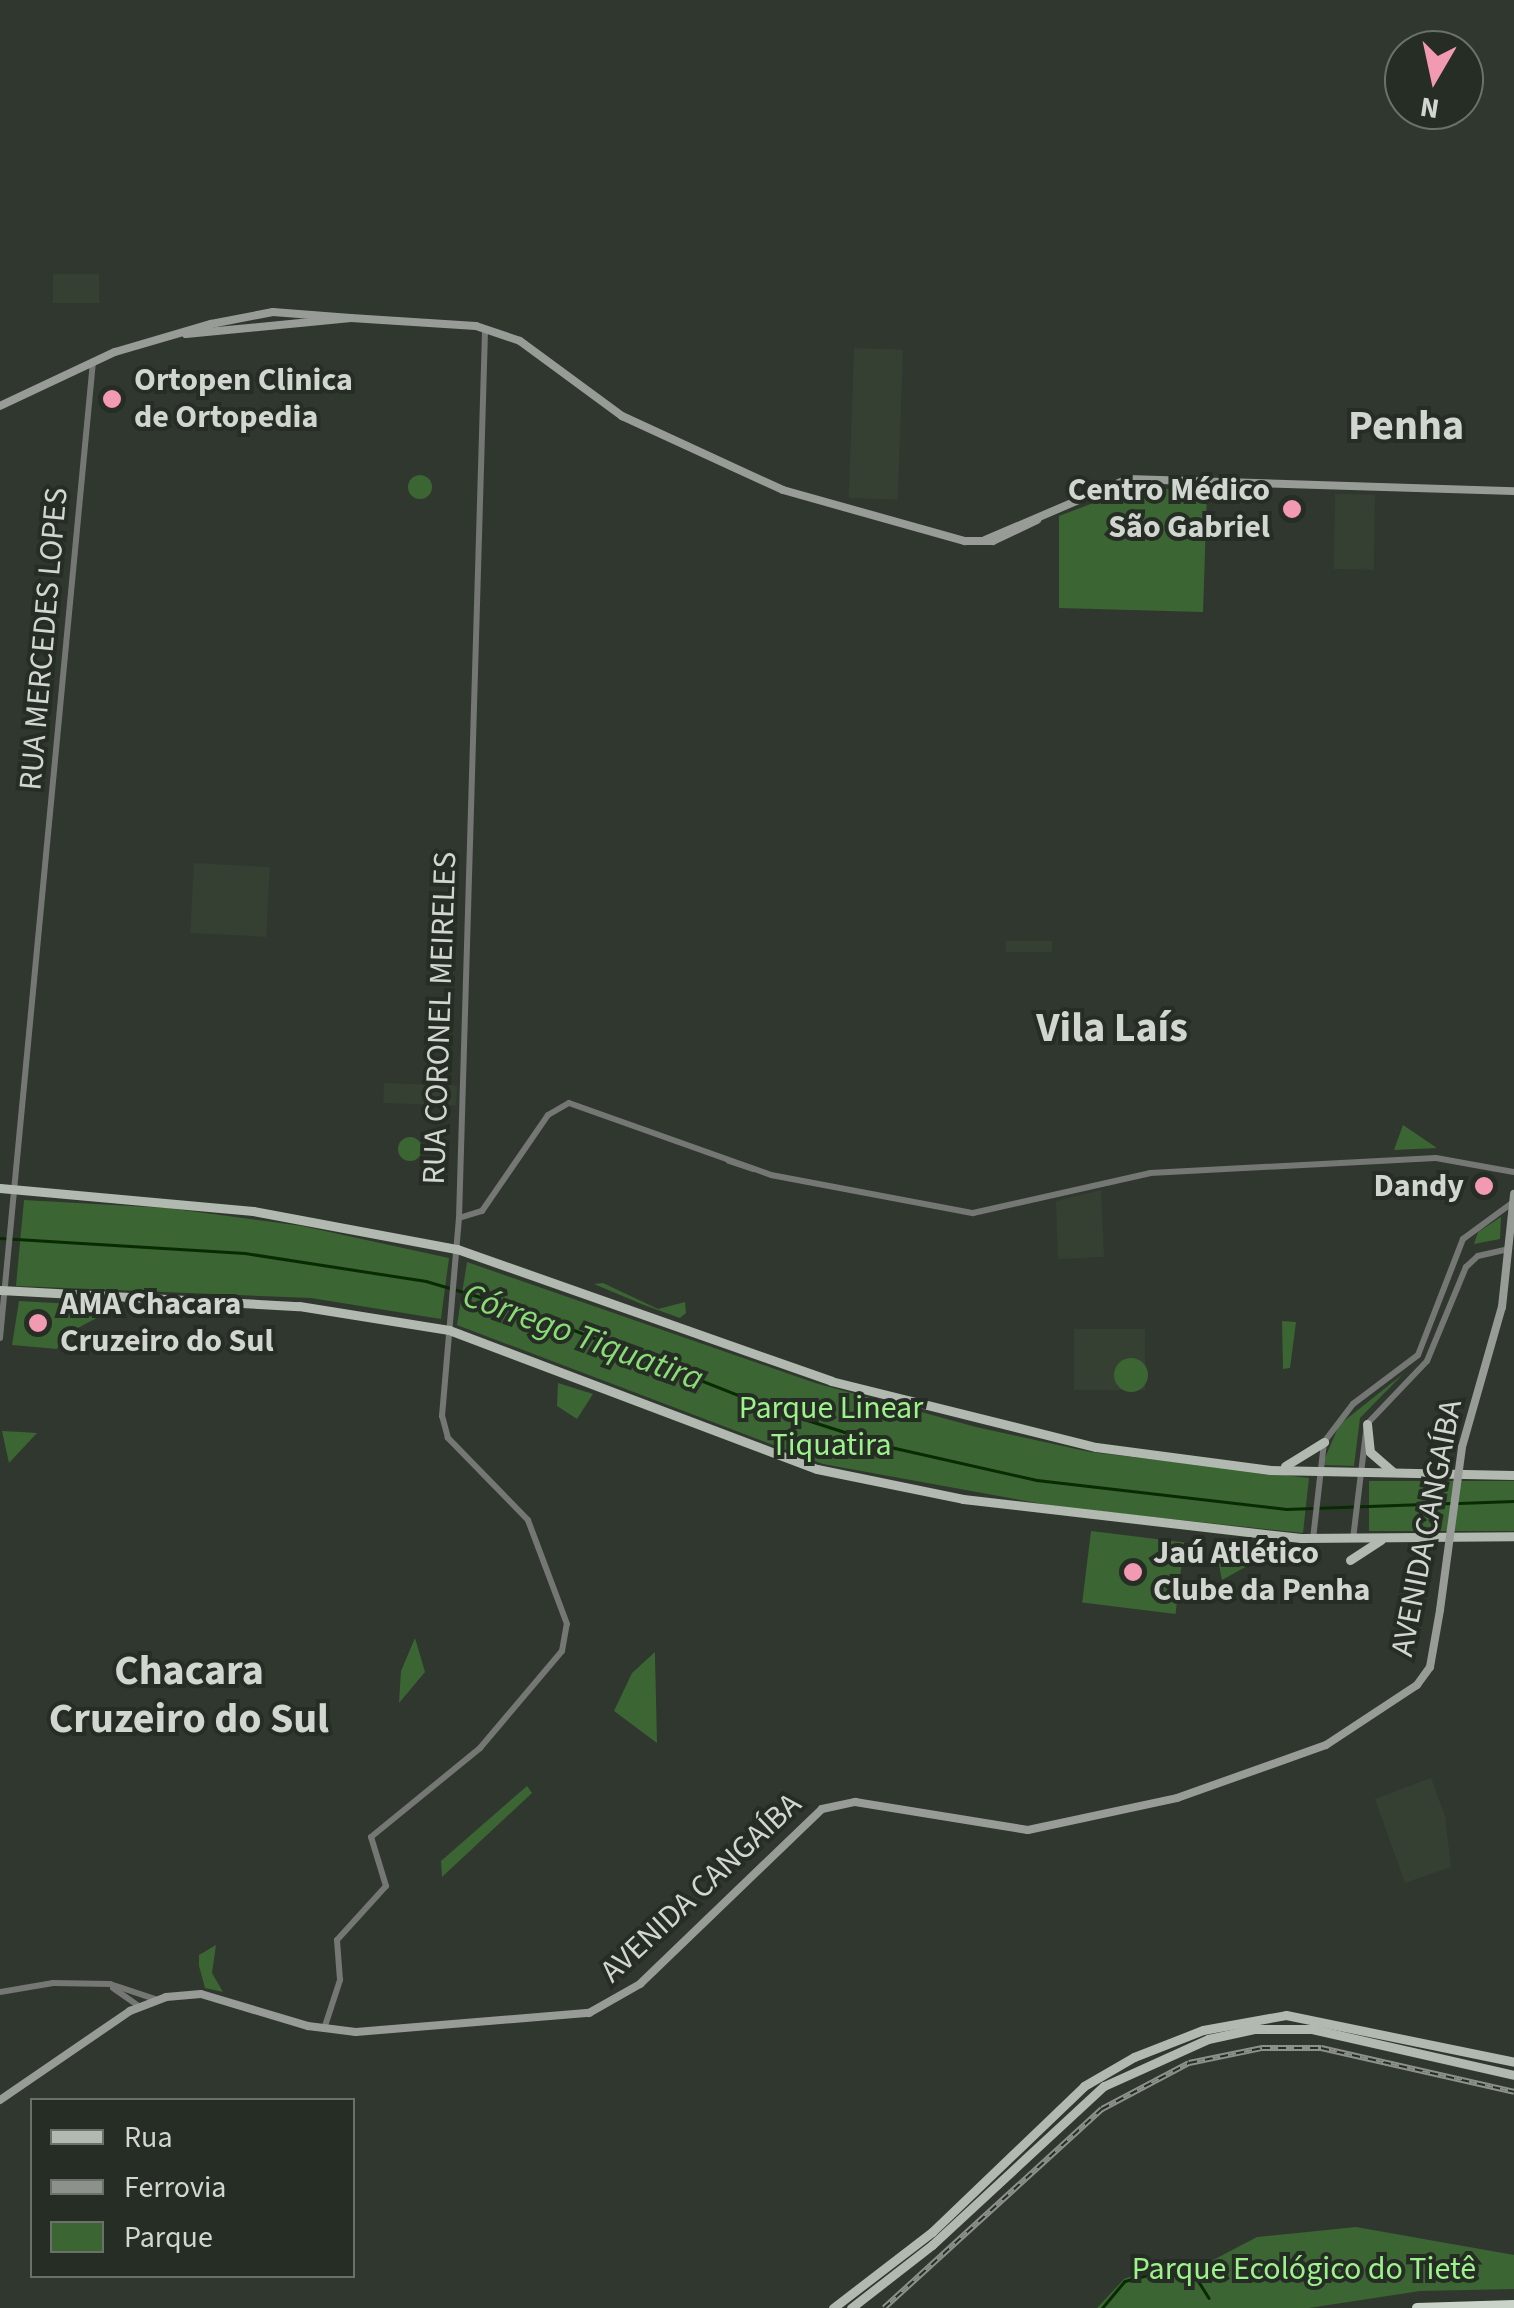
<!DOCTYPE html>
<meta charset="utf-8">
<style>
body{margin:0}
#map{position:relative;width:1514px;height:2308px;overflow:hidden;background:#30372f;font-family:"Source Sans 3",sans-serif}
div>[style]{position:absolute}
.built>*{inset:0;background:#354033;transform-origin:0 0}
.green>*{inset:0;background:#3b6532;transform-origin:0 0}
.round{border-radius:50%}
.stream>*{height:2.5px;margin:-1.25px;padding:0 1.25px;transform-origin:1.25px;border-radius:1.25px;background:#092b02}
.tertiary>*{height:6px;margin:-3px;padding:0 3px;transform-origin:3px;border-radius:3px;background:#747773}
.secondary>*{height:8px;margin:-4px;padding:0 4px;transform-origin:4px;border-radius:4px;background:#979c96}
.primary>*{height:9px;margin:-4.5px;padding:0 4.5px;transform-origin:4.5px;border-radius:4.5px;background:#b2b9b0}
.motorway>*{height:10px;margin:-5px;padding:0 5px;transform-origin:5px;border-radius:5px;background:#cad3c8}
.rail>*{height:6px;margin-top:-3px;transform-origin:0;background:repeating-linear-gradient(90deg,#262d25 0 8px,#8c918b 0 16px);box-sizing:border-box;border-block:2px solid #8c918b}
.secondary-bridge>*{height:8px;margin:-4px;padding:0 4px;transform-origin:4px;border-radius:4px;background:#979c96}
.dots>*{width:28px;height:28px;translate:-50% -50%;box-sizing:border-box;border:5px solid #262d25;border-radius:50%}
span{translate:-50% -50%;white-space:nowrap;text-align:center;line-height:1.15;-webkit-text-stroke:8px #262d25;paint-order:stroke}
.poi-label{font-size:32px;color:#d2d6d1;font-weight:700}
.left{translate:0 -50%;text-align:left}
.right{translate:-100% -50%;text-align:right}
.street-label{font-size:32px;color:#d2d6d1}
.park-label{font-size:32px;color:#9ef28b}
.water-label{font-size:35px;color:#89dc76;font-style:italic}
.district-label{font-size:42px;color:#d2d6d1;font-weight:700}
.legend{position:absolute;left:30px;top:2098px;width:325px;height:180px;box-sizing:border-box;background:#262d25;border:2px solid #6b716a;margin:0;padding:12px 18px;list-style:none;font-size:30px;color:#d2d6d1}
.legend li{display:flex;align-items:center;gap:20px;height:50px}
.legend b{width:50px;border:2px solid #6b716a}
.north{position:absolute;left:1384px;top:30px;width:100px;height:100px;box-sizing:border-box;background:#262d25;border:2px solid #6b716a;border-radius:50%;rotate:189deg;font-size:28px;font-weight:700;line-height:40px;text-align:center;color:#d2d6d1}
.north::after{content:'';display:block;margin:auto;width:35px;height:45px;background:#f19ab2;clip-path:polygon(50% 0,100% 100%,50% 72%,0 100%)}
</style>
<div id="map">
<div class="built">
<i style="left:53px;top:274px;width:46px;height:29px"></i>
<i style="left:854px;top:348px;width:49px;height:150px;rotate:2deg"></i>
<i style="left:1335px;top:494px;width:40px;height:75px;rotate:1deg"></i>
<i style="left:194px;top:863px;width:76px;height:70px;rotate:3deg"></i>
<i style="left:1006px;top:941px;width:46px;height:11px"></i>
<i style="left:384px;top:1083px;width:73px;height:20px;rotate:2deg"></i>
<i style="clip-path:polygon(1101px 1190px,1104px 1257px,1058px 1259px,1056px 1201px)"></i>
<i style="left:1074px;top:1329px;width:71px;height:61px"></i>
<i style="clip-path:polygon(1431px 1778px,1445px 1816px,1451px 1867px,1405px 1883px,1375px 1799px)"></i>
</div>
<div class="green">
<i class="round" style="left:408px;top:475px;width:24px;height:24px"></i>
<i style="clip-path:polygon(1133px 488px,1207px 490px,1203px 612px,1059px 608px,1059px 516px)"></i>
<i style="clip-path:polygon(1403px 1125px,1437px 1148px,1394px 1150px)"></i>
<i class="round" style="left:398px;top:1137px;width:24px;height:24px"></i>
<i style="clip-path:polygon(24px 1200px,167px 1208px,302px 1226px,449px 1258px,441px 1319px,311px 1298px,16px 1286px)"></i>
<i style="clip-path:polygon(1501px 1217px,1500px 1239px,1474px 1244px,1478px 1232px)"></i>
<i style="clip-path:polygon(467px 1262px,815px 1383px,976px 1427px,1090px 1452px,1309px 1478px,1303px 1533px,1059px 1507px,823px 1464px,457px 1325px)"></i>
<i style="clip-path:polygon(603px 1283px,658px 1309px,685px 1302px,686px 1313px,680px 1318px,644px 1305px,594px 1284px)"></i>
<i style="clip-path:polygon(19px 1301px,55px 1303px,119px 1306px,63px 1336px,57px 1349px,12px 1345px)"></i>
<i style="clip-path:polygon(1282px 1321px,1296px 1322px,1290px 1368px,1283px 1369px)"></i>
<i class="round" style="left:1114px;top:1358px;width:34px;height:34px"></i>
<i style="clip-path:polygon(1403px 1374px,1360px 1418px,1354px 1466px,1322px 1465px,1339px 1425px)"></i>
<i style="clip-path:polygon(558px 1383px,593px 1394px,577px 1419px,557px 1406px)"></i>
<i style="clip-path:polygon(2px 1431px,21px 1432px,37px 1433px,9px 1463px)"></i>
<i style="left:1369px;top:1481px;width:145px;height:50px"></i>
<i style="left:1091px;top:1531px;width:94px;height:72px;rotate:7deg"></i>
<i style="clip-path:polygon(1215px 1545px,1248px 1549px,1276px 1550px,1222px 1580px)"></i>
<i style="clip-path:polygon(415px 1638px,425px 1672px,399px 1703px,401px 1671px)"></i>
<i style="clip-path:polygon(655px 1652px,655px 1656px,657px 1743px,614px 1711px,632px 1673px)"></i>
<i style="clip-path:polygon(527px 1786px,532px 1793px,442px 1877px,441px 1861px)"></i>
<i style="clip-path:polygon(216px 1945px,212px 1973px,223px 1992px,205px 1988px,199px 1966px,199px 1955px)"></i>
<i style="clip-path:polygon(1356px 2227px,1514px 2255px,1514px 2289px,1420px 2291px,1309px 2308px,1097px 2308px,1124px 2279px,1151px 2269px,1196px 2269px,1257px 2237px)"></i>
</div>
<div class="stream">
<i style="left:0;top:1238px;width:245px;rotate:3.5deg"></i>
<i style="left:245px;top:1253px;width:183px;rotate:8.8deg"></i>
<i style="left:426px;top:1281px;width:99px;rotate:16.4deg"></i>
<i style="left:521px;top:1309px;width:277px;rotate:21.6deg"></i>
<i style="left:779px;top:1411px;width:122px;rotate:17.7deg"></i>
<i style="left:895px;top:1448px;width:146px;rotate:12.7deg"></i>
<i style="left:1037px;top:1480px;width:251px;rotate:6.6deg"></i>
<i style="left:1286px;top:1509px;width:165px;rotate:-2.1deg"></i>
<i style="left:1459px;top:1503px;width:55px;rotate:-2.1deg"></i>
<i style="left:1102px;top:2308px;width:35px;rotate:-50deg"></i>
<i style="left:1125px;top:2281px;width:42px;rotate:-15deg"></i>
<i style="left:1166px;top:2270px;width:28px;rotate:8deg"></i>
<i style="left:1194px;top:2274px;width:28px;rotate:58deg"></i>
</div>
<div class="tertiary">
<i style="left:729px;top:1161px;width:26px;rotate:18deg"></i>
<i style="left:459px;top:1218px;width:24px;rotate:-17deg"></i>
<i style="left:482px;top:1211px;width:116px;rotate:-55.5deg"></i>
<i style="left:548px;top:1115px;width:24px;rotate:-30deg"></i>
<i style="left:569px;top:1103px;width:214px;rotate:19.6deg"></i>
<i style="left:771px;top:1175px;width:206px;rotate:10.7deg"></i>
<i style="left:973px;top:1213px;width:181px;rotate:-12.7deg"></i>
<i style="left:1150px;top:1173px;width:286px;rotate:-3deg"></i>
<i style="left:1436px;top:1158px;width:79px;rotate:10.2deg"></i>
<i style="left:0;top:1338px;width:980px;rotate:-84.56deg"></i>
<i style="left:1313px;top:1539px;width:98px;rotate:-83.5deg"></i>
<i style="left:1324px;top:1442px;width:48px;rotate:-52.7deg"></i>
<i style="left:1353px;top:1404px;width:81px;rotate:-37deg"></i>
<i style="left:1418px;top:1355px;width:124px;rotate:-68.8deg"></i>
<i style="left:1463px;top:1239px;width:61px;rotate:-36.3deg"></i>
<i style="left:1353px;top:1539px;width:116px;rotate:-83.1deg"></i>
<i style="left:1367px;top:1424px;width:87px;rotate:-46.4deg"></i>
<i style="left:1427px;top:1361px;width:102px;rotate:-67.5deg"></i>
<i style="left:1466px;top:1267px;width:16px;rotate:-43deg"></i>
<i style="left:1478px;top:1256px;width:32px;rotate:-13deg"></i>
<i style="left:113px;top:1988px;width:32px;rotate:35deg"></i>
<i style="left:0;top:1992px;width:54px;rotate:-9.6deg"></i>
<i style="left:53px;top:1983px;width:57px;rotate:1deg"></i>
<i style="left:110px;top:1984px;width:47px;rotate:18.4deg"></i>
<i style="left:324px;top:2029px;width:52px;rotate:-71.9deg"></i>
<i style="left:340px;top:1980px;width:40px;rotate:-94.3deg"></i>
<i style="left:337px;top:1940px;width:73px;rotate:-47.8deg"></i>
<i style="left:386px;top:1886px;width:51px;rotate:-107deg"></i>
<i style="left:371px;top:1837px;width:141px;rotate:-39.2deg"></i>
<i style="left:480px;top:1748px;width:127px;rotate:-49.8deg"></i>
<i style="left:562px;top:1651px;width:27px;rotate:-80deg"></i>
<i style="left:567px;top:1624px;width:111px;rotate:-110.6deg"></i>
<i style="left:528px;top:1520px;width:115px;rotate:-134.3deg"></i>
<i style="left:448px;top:1438px;width:23px;rotate:-105deg"></i>
<i style="left:442px;top:1416px;width:199px;rotate:-85.1deg"></i>
<i style="left:459px;top:1218px;width:889px;rotate:-88.32deg"></i>
</div>
<div class="secondary">
<i style="left:186px;top:334px;width:166px;rotate:-5.5deg"></i>
<i style="left:351px;top:318px;width:125px;rotate:3.7deg"></i>
<i style="left:476px;top:326px;width:46px;rotate:18.8deg"></i>
<i style="left:520px;top:341px;width:127px;rotate:36.3deg"></i>
<i style="left:622px;top:416px;width:177px;rotate:24.7deg"></i>
<i style="left:783px;top:490px;width:189px;rotate:15.7deg"></i>
<i style="left:965px;top:541px;width:28px"></i>
<i style="left:993px;top:541px;width:49px;rotate:-25.5deg"></i>
<i style="left:0;top:406px;width:127px;rotate:-25.2deg"></i>
<i style="left:115px;top:352px;width:100px;rotate:-16.3deg"></i>
<i style="left:211px;top:324px;width:63px;rotate:-11deg"></i>
<i style="left:273px;top:312px;width:78px;rotate:4.4deg"></i>
<i style="left:985px;top:540px;width:155px;rotate:-23.1deg"></i>
<i style="left:1128px;top:479px;width:386px;rotate:1.8deg"></i>
<i style="left:1462px;top:1447px;width:146px;rotate:-74.1deg"></i>
<i style="left:1502px;top:1307px;width:114px;rotate:-83.9deg"></i>
<i style="left:0;top:2100px;width:158px;rotate:-34.4deg"></i>
<i style="left:130px;top:2011px;width:39px;rotate:-21deg"></i>
<i style="left:166px;top:1997px;width:35px;rotate:-5deg"></i>
<i style="left:201px;top:1994px;width:112px;rotate:16.7deg"></i>
<i style="left:308px;top:2026px;width:48px;rotate:7.1deg"></i>
<i style="left:356px;top:2032px;width:234px;rotate:-4.7deg"></i>
<i style="left:589px;top:2013px;width:59px;rotate:-29.6deg"></i>
<i style="left:640px;top:1984px;width:252px;rotate:-43.9deg"></i>
<i style="left:822px;top:1809px;width:34px;rotate:-12deg"></i>
<i style="left:855px;top:1802px;width:175px;rotate:9.2deg"></i>
<i style="left:1028px;top:1830px;width:152px;rotate:-12.1deg"></i>
<i style="left:1177px;top:1798px;width:158px;rotate:-19.6deg"></i>
<i style="left:1326px;top:1745px;width:109px;rotate:-33.4deg"></i>
<i style="left:1417px;top:1685px;width:22px;rotate:-54deg"></i>
<i style="left:1430px;top:1667px;width:58px;rotate:-80deg"></i>
</div>
<div class="primary">
<i style="left:0;top:1188px;width:254px;rotate:5.2deg"></i>
<i style="left:253px;top:1211px;width:208px;rotate:10.6deg"></i>
<i style="left:457px;top:1249px;width:397px;rotate:19.4deg"></i>
<i style="left:831px;top:1381px;width:273px;rotate:14deg"></i>
<i style="left:1096px;top:1447px;width:176px;rotate:7.5deg"></i>
<i style="left:1270px;top:1470px;width:244px;rotate:1.2deg"></i>
<i style="left:0;top:1290px;width:299px;rotate:3.1deg"></i>
<i style="left:299px;top:1306px;width:152px;rotate:9.1deg"></i>
<i style="left:449px;top:1330px;width:393px;rotate:20.7deg"></i>
<i style="left:817px;top:1469px;width:149px;rotate:11.6deg"></i>
<i style="left:963px;top:1499px;width:340px;rotate:6.6deg"></i>
<i style="left:1301px;top:1538px;width:213px;rotate:-0.5deg"></i>
<i style="left:1367px;top:1424px;width:28px;rotate:84deg"></i>
<i style="left:1370px;top:1452px;width:30px;rotate:41deg"></i>
<i style="left:1285px;top:1466px;width:46px;rotate:-31.6deg"></i>
<i style="left:1350px;top:1560px;width:37px;rotate:-33deg"></i>
<i style="left:833px;top:2308px;width:125px;rotate:-37.5deg"></i>
<i style="left:932px;top:2232px;width:211px;rotate:-43.8deg"></i>
<i style="left:1084px;top:2086px;width:58px;rotate:-30.1deg"></i>
<i style="left:1134px;top:2057px;width:74px;rotate:-21.4deg"></i>
<i style="left:1203px;top:2030px;width:84px;rotate:-10.2deg"></i>
<i style="left:1286px;top:2015px;width:233px;rotate:11.6deg"></i>
<i style="left:851px;top:2308px;width:103px;rotate:-37.9deg"></i>
<i style="left:932px;top:2245px;width:234px;rotate:-42.8deg"></i>
<i style="left:1104px;top:2086px;width:114px;rotate:-24.3deg"></i>
<i style="left:1208px;top:2039px;width:47px;rotate:-12.3deg"></i>
<i style="left:1254px;top:2029px;width:58px"></i>
<i style="left:1312px;top:2029px;width:207px;rotate:12.8deg"></i>
</div>
<div class="motorway">
<i style="left:1417px;top:2308px;width:97px;rotate:-1.8deg"></i>
</div>
<div class="rail">
<i style="left:884px;top:2308px;width:295px;rotate:-42.4deg"></i>
<i style="left:1102px;top:2109px;width:98px;rotate:-27.9deg"></i>
<i style="left:1189px;top:2063px;width:75px;rotate:-11.6deg"></i>
<i style="left:1262px;top:2048px;width:59px"></i>
<i style="left:1321px;top:2048px;width:198px;rotate:12.8deg"></i>
</div>
<div class="secondary-bridge">
<i style="left:1440px;top:1610px;width:164px;rotate:-82.3deg"></i>
</div>
<div class="dots">
<i style="left:112px;top:399px;background:#f19ab2"></i>
<i style="left:1292px;top:509px;background:#f19ab2"></i>
<i style="left:1484px;top:1186px;background:#f19ab2"></i>
<i style="left:38px;top:1323px;background:#f19ab2"></i>
<i style="left:1133px;top:1572px;background:#f19ab2"></i>
</div>
<div class="poi-label">
<span class="left" style="left:134px;top:399px">Ortopen Clinica<br>de Ortopedia</span>
<span class="right" style="left:1270px;top:509px">Centro Médico<br>São Gabriel</span>
<span class="right" style="left:1464px;top:1186px">Dandy</span>
<span class="left" style="left:60px;top:1323px">AMA Chacara<br>Cruzeiro do Sul</span>
<span class="left" style="left:1153px;top:1572px">Jaú Atlético<br>Clube da Penha</span>
</div>
<div class="street-label">
<span style="left:44px;top:639px;rotate:-85deg">RUA MERCEDES LOPES</span>
<span style="left:440px;top:1018px;rotate:-88deg">RUA CORONEL MEIRELES</span>
<span style="left:1427px;top:1528px;rotate:-79deg">AVENIDA CANGAÍBA</span>
<span style="left:701px;top:1888px;rotate:-43deg">AVENIDA CANGAÍBA</span>
</div>
<div class="park-label">
<span style="left:831px;top:1427px">Parque Linear<br>Tiquatira</span>
<span style="left:1304px;top:2269px">Parque Ecológico do Tietê</span>
</div>
<div class="water-label">
<span style="left:583px;top:1337px;rotate:20deg">Córrego Tiquatira</span>
</div>
<div class="district-label">
<span style="left:1406px;top:426px">Penha</span>
<span style="left:1112px;top:1028px">Vila Laís</span>
<span style="left:189px;top:1695px">Chacara<br>Cruzeiro do Sul</span>
</div>
<ul class="legend">
<li><b style="height:12px;background:#b2b9b0"></b>Rua</li>
<li><b style="height:12px;background:#8c918b"></b>Ferrovia</li>
<li><b style="height:28px;background:#3b6532"></b>Parque</li>
</ul>
<div class="north">N</div>
</div>
